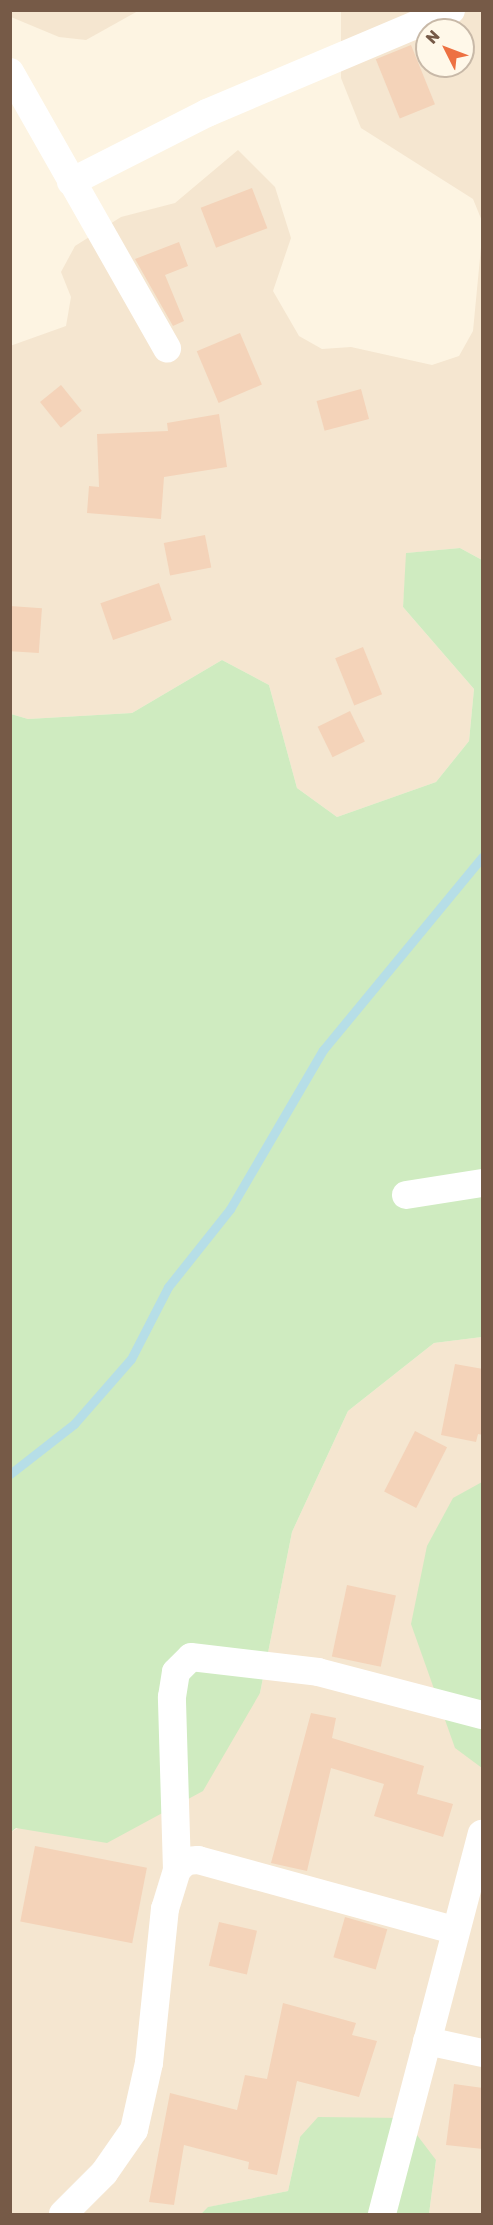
<!DOCTYPE html>
<style>
body{margin:0}
#map{position:relative;width:493px;height:2225px;overflow:hidden;background:#fdf4e2;font-family:Rubik,sans-serif}
div>[style]{position:absolute}
.residential>*{inset:0;background:#f5e6d0}
.green>*{inset:0;background:#cfebc0}
.stream>*{height:9px;margin:-4.5px;padding:0 4.5px;transform-origin:4.5px;border-radius:4.5px;background:#b6dee7}
.building>*{inset:0;background:#f4d3b9;transform-origin:0 0}
.street>*{height:28px;margin:-14px;padding:0 14px;transform-origin:14px;border-radius:14px;background:#fff}
span{translate:-50% -50%;white-space:nowrap;text-align:center;line-height:1.15;-webkit-text-stroke:6px #fff8e9;paint-order:stroke}
.frame{position:absolute;inset:0;border:12px solid #765a47;pointer-events:none}
.north{position:absolute;left:415px;top:18px;width:60px;height:60px;box-sizing:border-box;background:#fff8e9;border:2px solid #c8b9a8;border-radius:50%;rotate:312deg;font-size:16px;font-weight:700;line-height:24px;text-align:center;color:#765a47}
.north::after{content:'';display:block;margin:auto;width:21px;height:27px;background:#ed7142;clip-path:polygon(50% 0,100% 100%,50% 72%,0 100%)}
</style>
<div id="map">
<div class="residential">
<i style="clip-path:polygon(10px 11px,11px 10px,138px 11px,86px 40px,59px 37px,11px 17px)"></i>
<i style="clip-path:polygon(evenodd,341px 11px,482px 11px,482px 221px,473px 199px,361px 128px,341px 78px,341px 11px,427px 30px,463px 30px,463px 66px,427px 66px,427px 30px)"></i>
<i style="clip-path:polygon(238px 150px,275px 187px,291px 238px,273px 291px,299px 336px,322px 349px,351px 347px,432px 365px,459px 356px,473px 331px,482px 237px,482px 560px,460px 548px,407px 553px,403px 607px,474px 689px,469px 741px,436px 782px,337px 817px,297px 788px,269px 685px,222px 660px,132px 713px,28px 719px,11px 714px,10px 346px,66px 326px,71px 297px,61px 272px,75px 246px,121px 217px,175px 203px)"></i>
<i style="clip-path:polygon(482px 1337px,482px 2214px,429px 2214px,436px 2160px,300px 2137px,288px 2191px,209px 2207px,201px 2214px,11px 2214px,11px 1832px,260px 1693px,292px 1532px,348px 1411px,434px 1343px)"></i>
</div>
<div class="green">
<i style="clip-path:polygon(460px 548px,482px 560px,482px 1337px,434px 1343px,348px 1411px,292px 1532px,260px 1693px,203px 1791px,107px 1843px,16px 1828px,11px 1832px,11px 714px,28px 719px,132px 713px,222px 660px,269px 685px,297px 788px,337px 817px,436px 782px,469px 741px,474px 689px,403px 607px,406px 553px)"></i>
<i style="clip-path:polygon(482px 1482px,482px 1768px,455px 1748px,411px 1624px,427px 1546px,453px 1498px)"></i>
<i style="clip-path:polygon(318px 2117px,404px 2118px,436px 2160px,429px 2214px,201px 2214px,208px 2207px,288px 2191px,300px 2137px)"></i>
</div>
<div class="stream">
<i style="left:10px;top:1474px;width:81px;rotate:-38deg"></i>
<i style="left:74px;top:1424px;width:86px;rotate:-48.8deg"></i>
<i style="left:131px;top:1359px;width:81px;rotate:-62.8deg"></i>
<i style="left:168px;top:1287px;width:100px;rotate:-51.5deg"></i>
<i style="left:230px;top:1209px;width:184px;rotate:-59.7deg"></i>
<i style="left:323px;top:1050px;width:250px;rotate:-50.5deg"></i>
</div>
<div class="building">
<i style="left:411px;top:45px;width:64px;height:38px;rotate:68deg"></i>
<i style="left:252px;top:188px;width:43px;height:55px;rotate:69deg"></i>
<i style="clip-path:polygon(179px 242px,188px 266px,165px 275px,184px 321px,173px 326px,135px 259px)"></i>
<i style="left:240px;top:333px;width:56px;height:47px;rotate:67deg"></i>
<i style="left:61px;top:385px;width:33px;height:27px;rotate:51deg"></i>
<i style="left:361px;top:389px;width:31px;height:46px;rotate:75deg"></i>
<i style="clip-path:polygon(219px 414px,227px 467px,164px 477px,161px 519px,87px 513px,89px 486px,99px 487px,97px 434px,168px 431px,167px 423px)"></i>
<i style="left:205px;top:535px;width:33px;height:42px;rotate:79deg"></i>
<i style="left:159px;top:583px;width:39px;height:62px;rotate:71deg"></i>
<i style="left:10px;top:606px;width:32px;height:45px;rotate:4deg"></i>
<i style="left:363px;top:647px;width:51px;height:30px;rotate:68deg"></i>
<i style="left:350px;top:711px;width:34px;height:36px;rotate:64deg"></i>
<i style="clip-path:polygon(455px 1364px,483px 1369px,483px 1435px,478px 1434px,476px 1442px,441px 1435px)"></i>
<i style="left:415px;top:1431px;width:36px;height:68px;rotate:27deg"></i>
<i style="left:347px;top:1585px;width:50px;height:73px;rotate:12deg"></i>
<i style="clip-path:polygon(311px 1713px,336px 1718px,332px 1738px,424px 1766px,417px 1794px,453px 1804px,443px 1837px,374px 1816px,384px 1784px,331px 1768px,307px 1871px,271px 1863px)"></i>
<i style="left:35px;top:1846px;width:114px;height:77px;rotate:11deg"></i>
<i style="left:345px;top:1917px;width:44px;height:42px;rotate:16deg"></i>
<i style="left:219px;top:1922px;width:39px;height:45px;rotate:13deg"></i>
<i style="clip-path:polygon(283px 2003px,356px 2023px,352px 2035px,377px 2041px,359px 2097px,297px 2081px,277px 2175px,248px 2169px,249px 2162px,184px 2145px,174px 2205px,149px 2202px,170px 2093px,237px 2110px,245px 2075px,267px 2079px)"></i>
<i style="clip-path:polygon(454px 2084px,483px 2088px,483px 2149px,446px 2145px)"></i>
</div>
<div class="street">
<i style="left:10px;top:72px;width:318px;rotate:60.4deg"></i>
<i style="left:71px;top:182px;width:153px;rotate:-26.9deg"></i>
<i style="left:207px;top:113px;width:265px;rotate:-22.9deg"></i>
<i style="left:406px;top:1195px;width:77px;rotate:-9deg"></i>
<i style="left:177px;top:1870px;width:173px;rotate:-91.7deg"></i>
<i style="left:172px;top:1697px;width:25px;rotate:-81deg"></i>
<i style="left:176px;top:1672px;width:21px;rotate:-45deg"></i>
<i style="left:191px;top:1657px;width:128px;rotate:6.7deg"></i>
<i style="left:318px;top:1672px;width:170px;rotate:14.7deg"></i>
<i style="left:427px;top:2041px;width:56px;rotate:12.3deg"></i>
<i style="left:63px;top:2214px;width:58px;rotate:-45deg"></i>
<i style="left:104px;top:2173px;width:52px;rotate:-55.1deg"></i>
<i style="left:134px;top:2130px;width:69px;rotate:-77.4deg"></i>
<i style="left:149px;top:2063px;width:155px;rotate:-84.1deg"></i>
<i style="left:165px;top:1909px;width:41px;rotate:-72.9deg"></i>
<i style="left:177px;top:1870px;width:13px;rotate:-45deg"></i>
<i style="left:186px;top:1861px;width:12px;rotate:-5deg"></i>
<i style="left:198px;top:1860px;width:265px;rotate:15.3deg"></i>
<i style="left:382px;top:2214px;width:393px;rotate:-75.3deg"></i>
</div>
<div class="frame"></div>
<div class="north">N</div>
</div>
